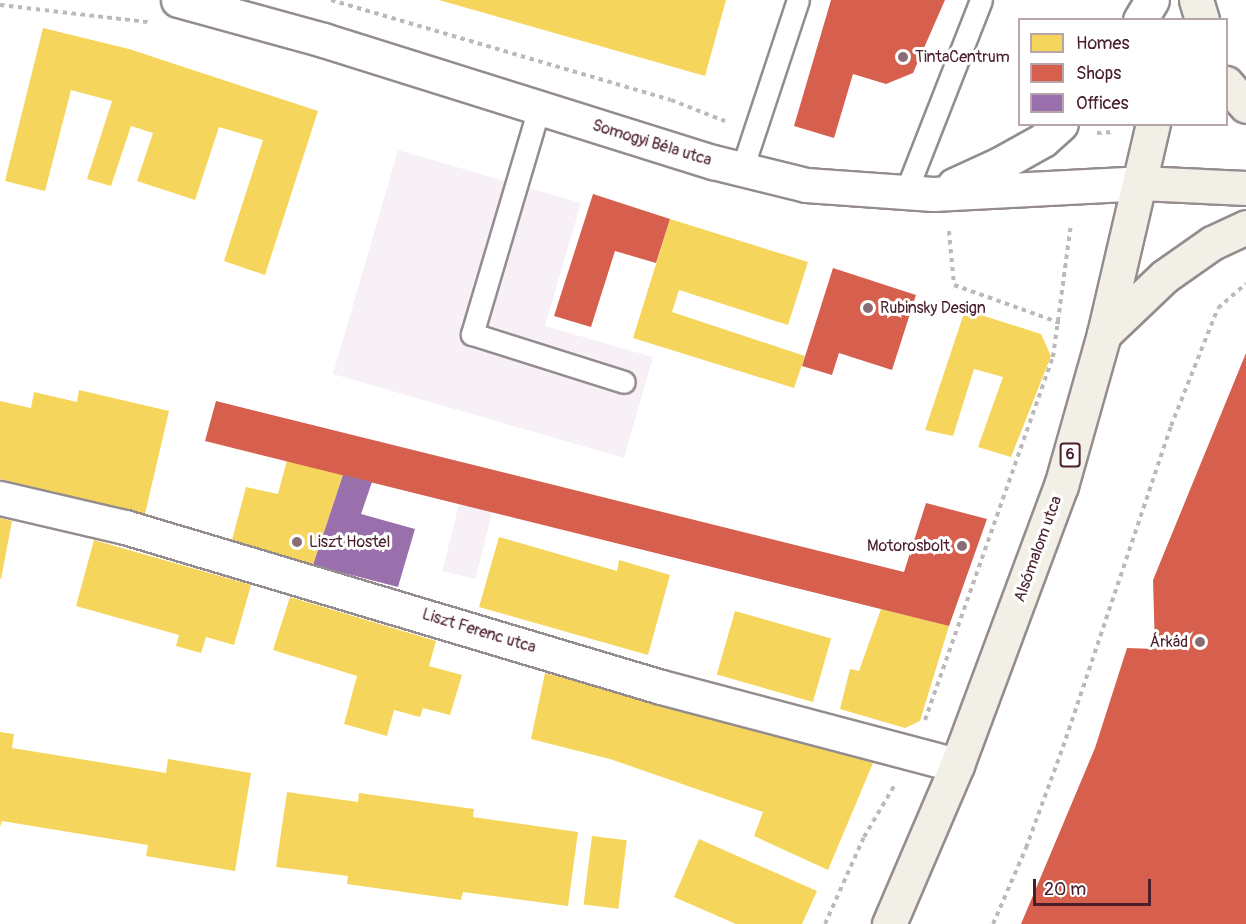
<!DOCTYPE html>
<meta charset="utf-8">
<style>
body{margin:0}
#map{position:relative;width:1246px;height:924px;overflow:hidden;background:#fff;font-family:Pangolin,sans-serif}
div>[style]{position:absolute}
.built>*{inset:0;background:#f7f1f7;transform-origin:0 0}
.homes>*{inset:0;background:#f6d55c;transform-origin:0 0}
.shops>*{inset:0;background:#d6604d}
.offices>*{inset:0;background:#9970ab}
.path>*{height:4px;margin-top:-2px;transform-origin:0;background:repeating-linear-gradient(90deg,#bdb8b9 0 4.5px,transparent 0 9px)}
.roads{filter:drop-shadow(2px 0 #948c8e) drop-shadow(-2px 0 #948c8e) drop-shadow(0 2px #948c8e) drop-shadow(0 -2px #948c8e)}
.lane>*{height:21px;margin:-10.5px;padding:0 10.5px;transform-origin:10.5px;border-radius:10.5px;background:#fff}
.street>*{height:33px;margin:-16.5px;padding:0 16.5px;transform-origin:16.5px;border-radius:16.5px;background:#fff}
.secondary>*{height:33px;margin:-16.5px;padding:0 16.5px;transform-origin:16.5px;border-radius:16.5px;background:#fff}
.primary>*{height:33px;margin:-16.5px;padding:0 16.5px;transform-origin:16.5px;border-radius:16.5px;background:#f2efe6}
.dots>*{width:16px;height:16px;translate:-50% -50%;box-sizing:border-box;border:3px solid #fff;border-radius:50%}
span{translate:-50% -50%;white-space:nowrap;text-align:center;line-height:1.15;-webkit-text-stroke:6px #fff;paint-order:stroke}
.shield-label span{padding:2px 4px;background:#fff;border:2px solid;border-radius:4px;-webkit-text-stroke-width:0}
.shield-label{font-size:15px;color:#4a1f2b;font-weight:700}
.poi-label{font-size:16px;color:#4a1f2b}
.left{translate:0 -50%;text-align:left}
.right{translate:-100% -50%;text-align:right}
.street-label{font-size:16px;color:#4a1f2b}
.legend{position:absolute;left:1018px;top:18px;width:210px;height:108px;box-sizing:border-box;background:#fff;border:2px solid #b7a5aa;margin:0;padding:8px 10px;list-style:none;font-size:18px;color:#4a1f2b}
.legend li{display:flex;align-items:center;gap:12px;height:30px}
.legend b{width:30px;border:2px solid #b7a5aa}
.scale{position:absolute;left:1033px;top:879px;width:118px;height:27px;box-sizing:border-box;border:3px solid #4a1f2b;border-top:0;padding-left:8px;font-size:18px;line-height:21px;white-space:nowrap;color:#4a1f2b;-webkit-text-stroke:4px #fff;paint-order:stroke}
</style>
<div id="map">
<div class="built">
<i style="clip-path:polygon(398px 150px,581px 203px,545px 326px,653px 357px,624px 458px,333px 374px)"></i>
<i style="left:459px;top:504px;width:34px;height:69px;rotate:14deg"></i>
</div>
<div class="homes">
<i style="clip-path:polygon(439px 0,726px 0,705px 76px)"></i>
<i style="clip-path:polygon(43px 28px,129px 49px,318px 111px,265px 275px,224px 261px,263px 140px,219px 127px,195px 200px,137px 181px,153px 133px,131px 126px,111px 186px,87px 179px,112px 101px,71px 90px,45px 191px,5px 181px)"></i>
<i style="clip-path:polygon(670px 219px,808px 262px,788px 325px,679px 290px,672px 312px,805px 356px,794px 388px,633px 338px)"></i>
<i style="clip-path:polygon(965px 310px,1041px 334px,1051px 356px,1011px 457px,978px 447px,1003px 377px,974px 369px,953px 436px,925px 430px)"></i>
<i style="clip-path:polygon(79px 390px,169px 411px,145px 514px,0 479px,0 401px,31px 408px,34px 392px,77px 402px)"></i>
<i style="clip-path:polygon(287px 460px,343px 475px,313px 565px,232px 540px,246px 487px,278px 494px)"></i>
<i style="clip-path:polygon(0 518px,12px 521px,1px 579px,0 578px)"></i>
<i style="clip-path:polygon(499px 537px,617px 571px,619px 560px,670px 575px,648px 655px,479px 607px)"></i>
<i style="clip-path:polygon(94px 540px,251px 585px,234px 645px,206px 637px,201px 653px,176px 646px,179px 635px,76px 606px)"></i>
<i style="clip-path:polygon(290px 597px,436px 641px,429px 666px,462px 675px,450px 715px,423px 708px,420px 717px,394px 710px,387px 736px,344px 724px,357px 676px,273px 650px)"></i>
<i style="clip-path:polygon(881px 609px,949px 626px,920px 721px,905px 728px,840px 709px,850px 669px,859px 671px)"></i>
<i style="left:735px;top:611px;width:100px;height:66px;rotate:16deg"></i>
<i style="clip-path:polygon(545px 673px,747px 725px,873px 763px,828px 870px,754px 836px,763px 812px,610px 759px,531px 739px)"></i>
<i style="clip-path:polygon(0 732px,14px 734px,12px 748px,166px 773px,168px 759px,251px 773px,235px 871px,146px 856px,148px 845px,2px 821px,0 827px)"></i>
<i style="clip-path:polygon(287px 792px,358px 802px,359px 793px,474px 809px,473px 817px,578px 832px,568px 906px,463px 892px,461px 900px,347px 884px,348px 876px,276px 867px)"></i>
<i style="left:592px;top:836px;width:35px;height:69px;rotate:7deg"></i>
<i style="clip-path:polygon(699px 839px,817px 891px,802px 924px,736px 924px,674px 897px)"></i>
</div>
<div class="shops">
<i style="clip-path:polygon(831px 0,945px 0,913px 73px,886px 84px,853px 74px,834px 138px,794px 126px)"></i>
<i style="clip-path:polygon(593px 194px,670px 219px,656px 263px,615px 251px,591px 327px,554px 316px)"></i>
<i style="clip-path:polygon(833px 268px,916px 295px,892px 370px,839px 353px,832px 375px,802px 366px)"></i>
<i style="clip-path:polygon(1246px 353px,1246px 924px,1021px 924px,1095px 748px,1127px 648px,1155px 649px,1153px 580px)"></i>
<i style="clip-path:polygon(216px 401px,904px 572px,926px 503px,987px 519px,949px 626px,205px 441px)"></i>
</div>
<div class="offices">
<i style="clip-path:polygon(343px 475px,372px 482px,361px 514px,415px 529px,398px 587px,313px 565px)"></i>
</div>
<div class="path">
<i style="left:331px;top:0;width:354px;rotate:16.4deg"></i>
<i style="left:671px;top:100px;width:58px;rotate:21.3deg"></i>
<i style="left:0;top:5px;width:149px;rotate:6.6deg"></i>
<i style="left:1097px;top:133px;width:16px;rotate:-4deg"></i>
<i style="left:949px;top:231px;width:54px;rotate:84.7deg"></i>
<i style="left:954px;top:285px;width:113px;rotate:19.7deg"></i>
<i style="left:925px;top:720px;width:385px;rotate:-70.6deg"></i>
<i style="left:1053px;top:357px;width:135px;rotate:-82.3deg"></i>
<i style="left:825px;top:924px;width:95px;rotate:-65.9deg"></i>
<i style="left:864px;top:837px;width:59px;rotate:-59.5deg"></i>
<i style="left:993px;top:924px;width:83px;rotate:-66.5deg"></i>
<i style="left:1026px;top:848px;width:108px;rotate:-69.9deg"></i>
<i style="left:1063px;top:747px;width:339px;rotate:-71.4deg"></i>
<i style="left:1171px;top:426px;width:127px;rotate:-68.3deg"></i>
<i style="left:1218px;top:308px;width:37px;rotate:-41deg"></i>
</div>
<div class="roads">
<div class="lane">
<i style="left:539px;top:108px;width:236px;rotate:106.5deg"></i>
<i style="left:472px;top:334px;width:159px;rotate:17.5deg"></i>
<i style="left:742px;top:169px;width:178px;rotate:-71.7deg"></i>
<i style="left:905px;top:194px;width:208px;rotate:-68.6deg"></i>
</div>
<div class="street">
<i style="left:0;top:498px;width:128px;rotate:13.1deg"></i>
<i style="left:125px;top:527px;width:559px;rotate:16.62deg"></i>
<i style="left:661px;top:687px;width:306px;rotate:14.8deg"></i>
</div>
<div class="secondary">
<i style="left:178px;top:0;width:150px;rotate:15.4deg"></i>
<i style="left:323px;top:40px;width:409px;rotate:17.4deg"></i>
<i style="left:713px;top:162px;width:96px;rotate:13.9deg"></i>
<i style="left:806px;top:185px;width:127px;rotate:4.1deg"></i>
<i style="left:933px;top:194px;width:207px;rotate:-3deg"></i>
<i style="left:1140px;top:20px;width:23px;rotate:-59deg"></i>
<i style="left:954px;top:185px;width:51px;rotate:-24.5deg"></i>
<i style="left:1000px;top:164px;width:49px;rotate:-29.2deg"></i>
<i style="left:1043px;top:140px;width:24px;rotate:-42deg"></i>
</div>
<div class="primary">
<i style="left:1196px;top:0;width:21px;rotate:73deg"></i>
<i style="left:1226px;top:83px;width:30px;rotate:49deg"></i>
<i style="left:1140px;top:183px;width:106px;rotate:2.7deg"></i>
<i style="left:1104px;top:334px;width:84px;rotate:-43.6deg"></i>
<i style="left:1165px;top:276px;width:57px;rotate:-35.1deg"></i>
<i style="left:1212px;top:243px;width:38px;rotate:-25deg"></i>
<i style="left:889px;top:924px;width:173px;rotate:-66.8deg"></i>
<i style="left:957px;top:765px;width:298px;rotate:-69.6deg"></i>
<i style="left:1061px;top:486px;width:158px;rotate:-74.2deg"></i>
<i style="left:1104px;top:334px;width:216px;rotate:-76.9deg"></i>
</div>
</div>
<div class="dots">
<i style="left:903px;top:57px;background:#896d75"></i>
<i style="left:868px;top:308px;background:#896d75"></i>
<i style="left:297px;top:542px;background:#896d75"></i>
<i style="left:962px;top:546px;background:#896d75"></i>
<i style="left:1200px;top:642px;background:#896d75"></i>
</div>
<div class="shield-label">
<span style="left:1070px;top:455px">6</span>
</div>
<div class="poi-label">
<span class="left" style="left:915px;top:57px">TintaCentrum</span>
<span class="left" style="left:880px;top:308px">Rubinsky Design</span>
<span class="left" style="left:309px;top:542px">Liszt Hostel</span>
<span class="right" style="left:950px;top:546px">Motorosbolt</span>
<span class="right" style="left:1188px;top:642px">Árkád</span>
</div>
<div class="street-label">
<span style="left:652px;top:143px;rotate:17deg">Somogyi Béla utca</span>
<span style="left:1038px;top:549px;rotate:-70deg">Alsómalom utca</span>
<span style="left:479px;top:631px;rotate:17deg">Liszt Ferenc utca</span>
</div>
<ul class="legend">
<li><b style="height:16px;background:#f6d55c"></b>Homes</li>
<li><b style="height:16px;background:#d6604d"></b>Shops</li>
<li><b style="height:16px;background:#9970ab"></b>Offices</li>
</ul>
<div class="scale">20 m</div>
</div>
